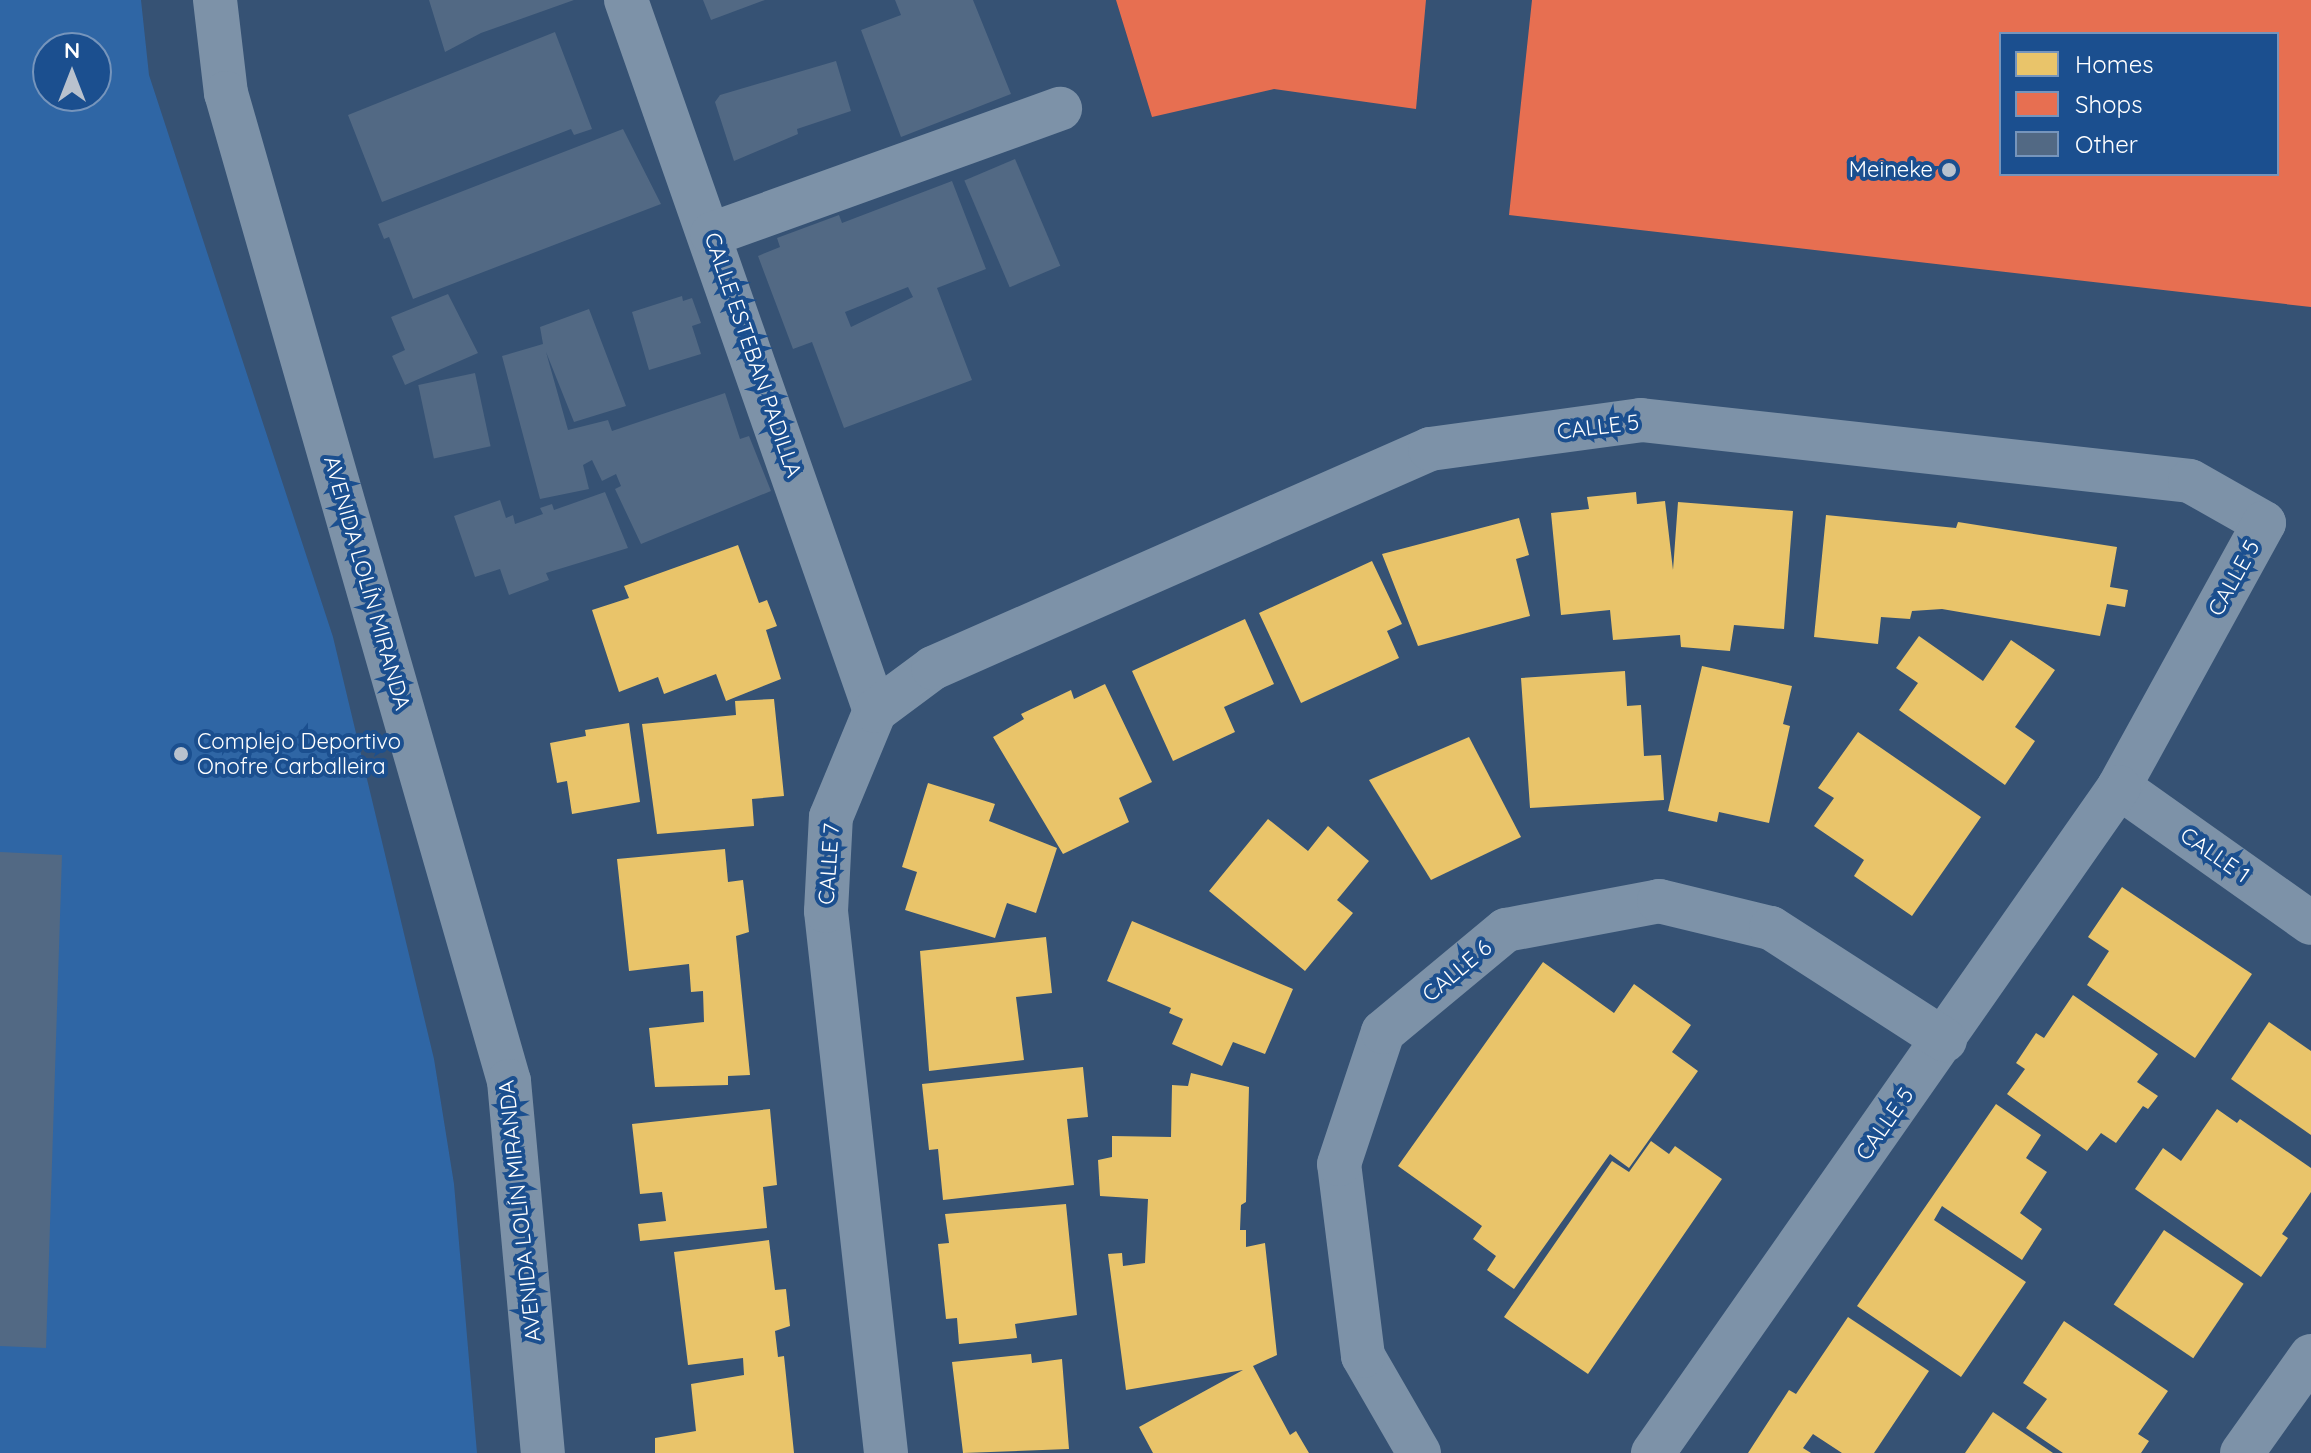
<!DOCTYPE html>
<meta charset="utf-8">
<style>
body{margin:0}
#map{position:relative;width:2311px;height:1453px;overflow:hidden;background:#365274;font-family:Quicksand,sans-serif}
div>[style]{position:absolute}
.green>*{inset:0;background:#2f66a5}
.homes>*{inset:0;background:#e9c46a;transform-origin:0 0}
.shops>*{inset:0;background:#e76f51}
.building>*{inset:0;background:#526984;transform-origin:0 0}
.minor>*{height:44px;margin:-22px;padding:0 22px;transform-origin:22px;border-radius:22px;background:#7d92a8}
.dots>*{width:22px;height:22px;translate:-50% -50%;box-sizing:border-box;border:4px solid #1b4f8f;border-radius:50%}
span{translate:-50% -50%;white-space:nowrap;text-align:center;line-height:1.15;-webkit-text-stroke:8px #1b4f8f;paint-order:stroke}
.poi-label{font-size:22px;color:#fff}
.right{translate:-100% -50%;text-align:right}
.left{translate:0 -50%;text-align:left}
.street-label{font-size:22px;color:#fff}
.legend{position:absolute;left:1999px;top:32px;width:280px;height:144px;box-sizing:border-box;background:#1b4f8f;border:2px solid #7695bc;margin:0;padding:10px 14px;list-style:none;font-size:24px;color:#fff}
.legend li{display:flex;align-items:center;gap:16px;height:40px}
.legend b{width:40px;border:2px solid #7695bc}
.north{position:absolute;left:32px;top:32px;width:80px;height:80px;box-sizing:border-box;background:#1b4f8f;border:2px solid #7695bc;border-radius:50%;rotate:0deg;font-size:22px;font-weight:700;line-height:32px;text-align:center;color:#fff}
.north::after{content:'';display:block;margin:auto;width:28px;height:36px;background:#b9c2ce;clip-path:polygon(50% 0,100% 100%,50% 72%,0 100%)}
</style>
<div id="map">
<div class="green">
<i style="clip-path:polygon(evenodd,0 0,141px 0,149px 75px,333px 637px,434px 1059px,454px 1184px,477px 1453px,0 1453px,0 0,48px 48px,96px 48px,96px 96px,48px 96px,48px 48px)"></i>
</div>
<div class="homes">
<i style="clip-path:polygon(1636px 492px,1637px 504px,1665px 501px,1673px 570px,1678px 502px,1793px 511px,1784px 629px,1734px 625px,1730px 651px,1681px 647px,1680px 635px,1613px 640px,1610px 610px,1561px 615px,1551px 513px,1589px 509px,1587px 497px)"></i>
<i style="clip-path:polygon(1826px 515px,1956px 528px,1958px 522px,2117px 547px,2110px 587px,2128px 590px,2125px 607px,2107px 604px,2100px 636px,1942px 609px,1912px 611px,1910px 619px,1881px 617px,1878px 644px,1814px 637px)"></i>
<i style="clip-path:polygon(1519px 518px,1529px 555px,1516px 559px,1530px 616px,1418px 646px,1382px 554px)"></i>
<i style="clip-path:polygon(738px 545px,759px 603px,767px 600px,777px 626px,766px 630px,781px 679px,726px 701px,716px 674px,664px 694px,658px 677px,619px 692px,592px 610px,629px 598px,624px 586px)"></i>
<i style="clip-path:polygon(1372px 561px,1402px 624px,1387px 631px,1399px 658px,1301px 703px,1259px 613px)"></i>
<i style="clip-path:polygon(1245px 619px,1274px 684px,1224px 707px,1235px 732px,1173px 761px,1132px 671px)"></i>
<i style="clip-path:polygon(1919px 636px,1983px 681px,2011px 640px,2055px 670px,2015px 727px,2035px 741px,2005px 785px,1899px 710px,1918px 683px,1896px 668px)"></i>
<i style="clip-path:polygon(1702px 666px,1792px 686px,1783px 724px,1790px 726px,1769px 823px,1719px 812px,1717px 822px,1668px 811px)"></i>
<i style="clip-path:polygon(1625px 671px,1627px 706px,1641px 705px,1644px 756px,1661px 755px,1664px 800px,1530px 808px,1521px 678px)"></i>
<i style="clip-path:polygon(1105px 684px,1152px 782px,1119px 798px,1129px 822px,1063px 854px,993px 737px,1024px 719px,1021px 714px,1071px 690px,1074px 699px)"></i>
<i style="clip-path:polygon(774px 699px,784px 796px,752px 799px,754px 826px,657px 834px,642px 724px,736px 715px,735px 701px)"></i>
<i style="clip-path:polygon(629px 723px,640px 802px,572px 814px,567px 781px,557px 783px,550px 743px,586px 736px,585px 730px)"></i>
<i style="clip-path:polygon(1858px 732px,1981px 817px,1912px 916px,1854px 876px,1864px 860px,1814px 826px,1834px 798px,1818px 788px)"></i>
<i style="clip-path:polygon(1469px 737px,1521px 837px,1431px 880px,1369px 780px)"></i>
<i style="clip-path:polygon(928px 783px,995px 804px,989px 821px,1057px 848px,1036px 913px,1007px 903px,995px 938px,905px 910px,917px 872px,902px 867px)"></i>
<i style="clip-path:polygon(1268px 819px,1308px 851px,1328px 826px,1369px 861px,1337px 900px,1353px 913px,1305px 971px,1209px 891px)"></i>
<i style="clip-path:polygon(725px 849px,728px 882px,743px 880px,749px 932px,736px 936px,750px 1075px,728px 1076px,728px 1085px,655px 1087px,649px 1028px,704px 1022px,703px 991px,691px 992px,689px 964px,629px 971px,617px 859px)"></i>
<i style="clip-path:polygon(2122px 887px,2252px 974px,2195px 1058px,2087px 985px,2109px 951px,2088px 937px)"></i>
<i style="clip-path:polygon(1132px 921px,1293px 989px,1265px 1054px,1233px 1042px,1222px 1066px,1172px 1044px,1183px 1019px,1169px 1013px,1171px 1008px,1107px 981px)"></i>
<i style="clip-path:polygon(1046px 937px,1052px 993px,1016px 997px,1024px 1060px,929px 1071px,920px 951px)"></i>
<i style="clip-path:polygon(1543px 962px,1614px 1013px,1634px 984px,1691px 1025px,1672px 1052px,1698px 1071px,1629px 1168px,1610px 1154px,1514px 1289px,1487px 1270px,1496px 1256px,1473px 1239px,1482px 1226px,1398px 1166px)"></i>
<i style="clip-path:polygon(2073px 995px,2158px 1054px,2137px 1082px,2158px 1096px,2148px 1109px,2143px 1106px,2116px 1143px,2101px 1133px,2087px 1151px,2007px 1094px,2025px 1069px,2016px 1063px,2036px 1033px,2044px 1038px)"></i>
<i style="clip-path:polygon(2269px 1022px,2311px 1051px,2311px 1135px,2231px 1079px)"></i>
<i style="clip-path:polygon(1083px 1067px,1088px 1117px,1067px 1119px,1074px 1185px,943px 1200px,938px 1149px,929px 1150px,922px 1084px)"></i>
<i style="clip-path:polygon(1191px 1073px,1249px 1087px,1246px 1202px,1241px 1205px,1240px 1230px,1246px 1230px,1246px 1247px,1265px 1243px,1277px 1355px,1253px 1366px,1290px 1435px,1296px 1431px,1309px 1453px,1153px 1453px,1139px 1427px,1243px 1370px,1126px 1390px,1108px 1254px,1122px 1253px,1123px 1266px,1145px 1263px,1148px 1199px,1100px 1196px,1098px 1160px,1112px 1157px,1112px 1136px,1171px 1137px,1172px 1085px,1188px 1086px)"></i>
<i style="clip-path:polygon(1996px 1104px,2041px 1135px,2026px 1158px,2047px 1172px,2020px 1213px,2042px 1229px,2022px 1260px,1942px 1206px,1934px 1220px,2026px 1282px,1961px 1377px,1857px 1306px)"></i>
<i style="clip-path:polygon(770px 1109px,777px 1185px,763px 1187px,767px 1228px,640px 1241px,638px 1224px,666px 1221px,662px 1192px,640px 1194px,632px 1124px)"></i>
<i style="clip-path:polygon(2217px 1109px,2237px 1123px,2240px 1119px,2311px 1168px,2311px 1192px,2282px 1234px,2288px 1238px,2261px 1277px,2135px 1189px,2163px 1148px,2181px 1161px)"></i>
<i style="clip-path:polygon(1651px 1141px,1669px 1154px,1675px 1146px,1722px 1179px,1588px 1374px,1504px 1317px,1612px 1161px,1629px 1172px)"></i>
<i style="clip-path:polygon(1066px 1204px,1077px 1315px,1015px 1324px,1017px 1338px,959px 1344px,957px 1318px,946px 1319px,938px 1244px,949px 1243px,945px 1214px)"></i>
<i style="left:2164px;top:1230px;width:96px;height:90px;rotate:34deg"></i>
<i style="clip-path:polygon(769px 1240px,775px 1290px,786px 1289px,790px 1326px,775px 1331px,778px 1357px,784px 1356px,794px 1453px,655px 1453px,655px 1438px,696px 1431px,691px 1384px,744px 1375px,743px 1358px,688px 1365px,674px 1252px)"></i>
<i style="clip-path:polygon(1848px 1317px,1929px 1371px,1874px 1453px,1842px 1453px,1813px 1434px,1803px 1448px,1811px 1453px,1748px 1453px,1789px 1390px,1796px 1394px)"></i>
<i style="clip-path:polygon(2064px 1321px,2168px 1391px,2138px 1434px,2149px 1441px,2141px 1453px,2063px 1453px,2026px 1428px,2047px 1399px,2023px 1383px)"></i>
<i style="clip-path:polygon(1031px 1354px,1032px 1363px,1062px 1359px,1069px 1449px,963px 1453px,952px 1362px)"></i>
<i style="clip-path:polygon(1993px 1412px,2053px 1453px,1965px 1453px)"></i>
</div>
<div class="shops">
<i style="clip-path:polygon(1116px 0,1426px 0,1416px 109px,1274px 89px,1152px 117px)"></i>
<i style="clip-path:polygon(evenodd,1532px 0,2311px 0,2311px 307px,1509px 215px,1532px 0,2001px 34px,2277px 34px,2277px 174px,2001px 174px,2001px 34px)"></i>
</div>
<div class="building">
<i style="clip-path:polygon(429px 0,574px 0,481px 33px,445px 52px)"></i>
<i style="clip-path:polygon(703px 0,765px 0,711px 20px)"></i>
<i style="clip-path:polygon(895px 0,973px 0,1011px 94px,901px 137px,861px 30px,901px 15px)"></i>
<i style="clip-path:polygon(555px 32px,592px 129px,574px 135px,571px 129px,382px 202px,348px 115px)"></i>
<i style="clip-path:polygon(836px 61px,851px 111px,797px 129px,798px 134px,734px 161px,715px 102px,720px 95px)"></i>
<i style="clip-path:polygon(623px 129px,661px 204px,413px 299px,389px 237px,384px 239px,378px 224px)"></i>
<i style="left:1015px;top:159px;width:116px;height:55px;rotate:67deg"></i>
<i style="clip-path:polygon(evenodd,952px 181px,986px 269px,937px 288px,972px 380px,844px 428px,812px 342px,793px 349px,758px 256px,780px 247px,777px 238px,839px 215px,842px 223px,952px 181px,908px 287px,913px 297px,851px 327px,845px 312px,908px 287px)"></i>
<i style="clip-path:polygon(448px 294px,478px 353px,405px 385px,392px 356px,405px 350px,391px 317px)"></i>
<i style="clip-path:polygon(682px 296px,683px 301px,692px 298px,701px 323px,692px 326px,701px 354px,649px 370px,632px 312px)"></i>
<i style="clip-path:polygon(589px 309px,626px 406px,574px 422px,546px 352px,568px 430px,608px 420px,612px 431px,725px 393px,740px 439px,749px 436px,771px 491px,641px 544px,615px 489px,621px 486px,616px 474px,602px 481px,592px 460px,583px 465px,589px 489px,540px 499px,502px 356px,543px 344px,540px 327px)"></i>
<i style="left:475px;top:373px;width:75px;height:58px;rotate:78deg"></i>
<i style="clip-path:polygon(605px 492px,628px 548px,546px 573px,549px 580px,509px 595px,500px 569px,475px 577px,454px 516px,500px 500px,506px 518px,513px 515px,515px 524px,543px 514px,540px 508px,552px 504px,554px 510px)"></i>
<i style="clip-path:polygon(0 852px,62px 855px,46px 1348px,0 1346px)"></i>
</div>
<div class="minor">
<i style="left:215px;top:0;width:94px;rotate:83.3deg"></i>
<i style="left:226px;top:93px;width:1028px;rotate:74.02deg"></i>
<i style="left:509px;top:1081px;width:374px;rotate:84.8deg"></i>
<i style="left:626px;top:0;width:753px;rotate:70.7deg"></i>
<i style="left:712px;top:234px;width:370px;rotate:-19.8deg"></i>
<i style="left:2119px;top:787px;width:235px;rotate:35.3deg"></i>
<i style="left:886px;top:1453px;width:545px;rotate:-96.32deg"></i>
<i style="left:826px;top:911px;width:94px;rotate:-87deg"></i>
<i style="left:831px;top:817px;width:115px;rotate:-67.5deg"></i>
<i style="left:875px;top:711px;width:72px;rotate:-36.6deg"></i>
<i style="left:933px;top:668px;width:543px;rotate:-23.78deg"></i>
<i style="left:1430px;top:449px;width:213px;rotate:-7.8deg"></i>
<i style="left:1641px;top:420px;width:552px;rotate:6.34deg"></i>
<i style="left:2190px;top:481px;width:85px;rotate:29.6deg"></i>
<i style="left:2264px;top:523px;width:301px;rotate:118.8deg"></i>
<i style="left:2119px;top:787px;width:813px;rotate:124.98deg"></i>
<i style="left:1419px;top:1453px;width:112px;rotate:-120deg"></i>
<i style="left:1363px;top:1356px;width:193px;rotate:-97.1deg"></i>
<i style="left:1339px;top:1164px;width:139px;rotate:-71.6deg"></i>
<i style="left:1383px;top:1032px;width:160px;rotate:-39.7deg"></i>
<i style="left:1506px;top:930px;width:156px;rotate:-10.7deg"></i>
<i style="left:1659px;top:901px;width:115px;rotate:13.6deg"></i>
<i style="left:1771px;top:928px;width:207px;rotate:32.8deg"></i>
<i style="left:2242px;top:1453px;width:119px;rotate:-54.6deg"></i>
</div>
<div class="dots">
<i style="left:1949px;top:170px;background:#b9c2ce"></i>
<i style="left:181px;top:754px;background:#b9c2ce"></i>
</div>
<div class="poi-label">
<span class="right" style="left:1933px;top:170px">Meineke</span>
<span class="left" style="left:197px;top:754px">Complejo Deportivo<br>Onofre Carballeira</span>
</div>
<div class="street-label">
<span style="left:753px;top:355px;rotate:71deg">CALLE ESTEBAN PADILLA</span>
<span style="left:1598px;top:427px;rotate:-7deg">CALLE 5</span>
<span style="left:2234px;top:578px;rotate:-61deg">CALLE 5</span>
<span style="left:367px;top:583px;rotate:74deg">AVENIDA LOLÍN MIRANDA</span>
<span style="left:2215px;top:855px;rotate:35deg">CALLE 1</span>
<span style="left:829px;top:864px;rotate:-86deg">CALLE 7</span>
<span style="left:1457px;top:971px;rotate:-40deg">CALLE 6</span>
<span style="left:1885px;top:1124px;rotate:-55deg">CALLE 5</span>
<span style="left:520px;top:1211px;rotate:-96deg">AVENIDA LOLÍN MIRANDA</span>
</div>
<ul class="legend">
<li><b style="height:22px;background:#e9c46a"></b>Homes</li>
<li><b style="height:22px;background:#e76f51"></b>Shops</li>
<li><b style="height:22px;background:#526984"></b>Other</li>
</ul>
<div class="north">N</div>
</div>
